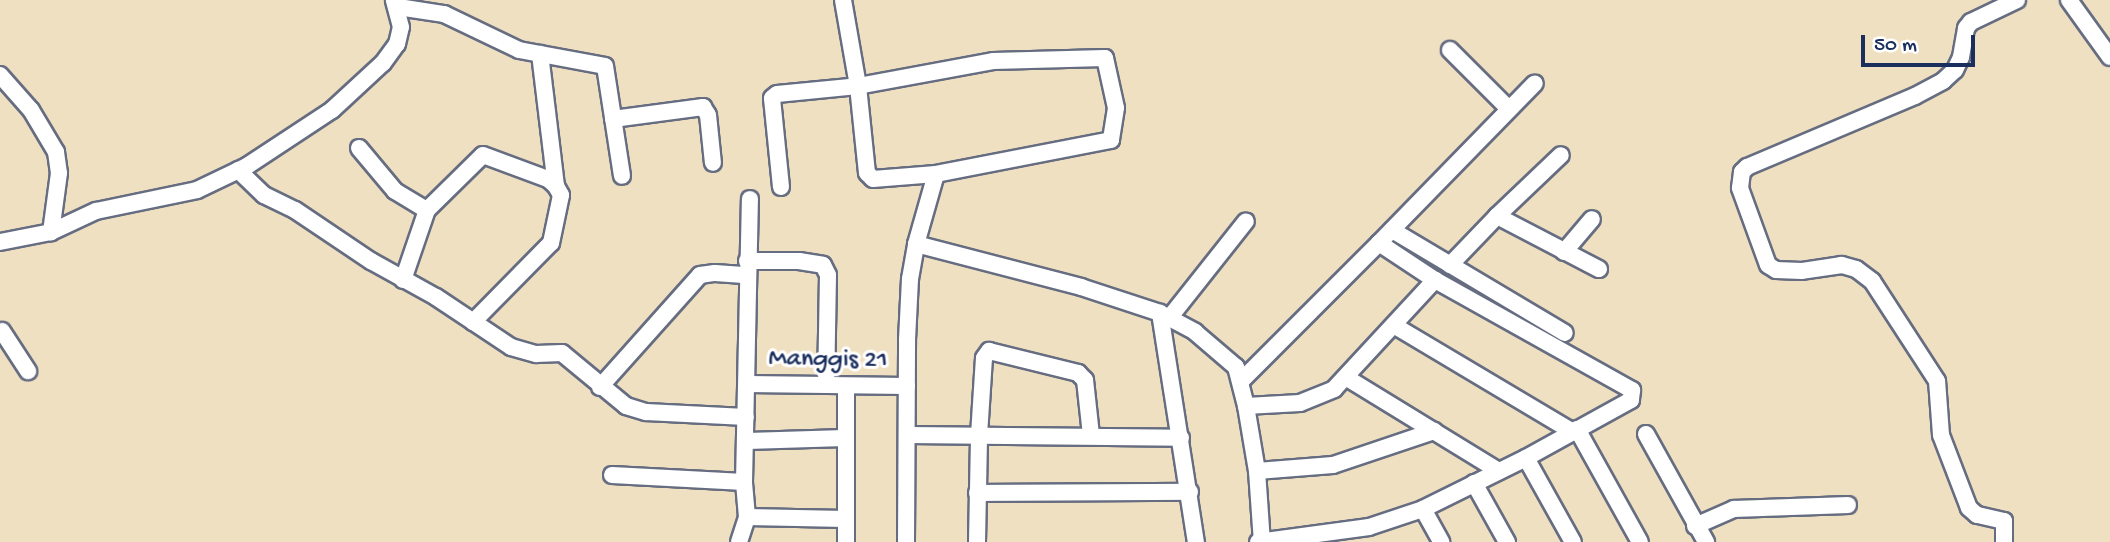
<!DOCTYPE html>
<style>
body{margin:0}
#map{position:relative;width:2110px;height:542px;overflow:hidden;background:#f0e0c2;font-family:"Gochi Hand",sans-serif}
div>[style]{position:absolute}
.roads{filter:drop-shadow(2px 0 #666d81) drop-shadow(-2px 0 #666d81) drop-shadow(0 2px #666d81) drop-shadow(0 -2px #666d81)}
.minor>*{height:16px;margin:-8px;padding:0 8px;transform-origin:8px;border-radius:8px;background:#fff}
span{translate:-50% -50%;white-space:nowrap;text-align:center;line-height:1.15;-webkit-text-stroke:6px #fff;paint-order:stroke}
.street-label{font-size:26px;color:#1b2f5e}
.scale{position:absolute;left:1861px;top:35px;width:114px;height:32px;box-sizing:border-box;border:4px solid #1b2f5e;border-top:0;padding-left:9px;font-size:21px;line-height:24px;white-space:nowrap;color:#1b2f5e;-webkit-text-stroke:5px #fff;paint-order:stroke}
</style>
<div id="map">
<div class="roads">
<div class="minor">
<i style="left:843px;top:0;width:87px;rotate:80.1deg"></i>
<i style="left:858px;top:86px;width:87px;rotate:84.1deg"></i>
<i style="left:867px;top:173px;width:8px;rotate:45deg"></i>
<i style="left:873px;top:179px;width:63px;rotate:-4.5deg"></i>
<i style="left:936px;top:174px;width:73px;rotate:105.9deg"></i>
<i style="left:2069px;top:0;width:70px;rotate:54.3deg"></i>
<i style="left:398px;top:7px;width:47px;rotate:8.7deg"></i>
<i style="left:444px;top:14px;width:83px;rotate:25.6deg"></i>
<i style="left:519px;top:50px;width:87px;rotate:10.5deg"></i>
<i style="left:605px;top:66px;width:111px;rotate:81.2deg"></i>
<i style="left:1450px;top:50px;width:83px;rotate:45deg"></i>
<i style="left:0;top:75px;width:47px;rotate:48.5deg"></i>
<i style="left:31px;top:110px;width:49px;rotate:59.2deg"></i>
<i style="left:56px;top:152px;width:21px;rotate:82deg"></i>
<i style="left:59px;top:173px;width:60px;rotate:97.7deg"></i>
<i style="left:613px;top:119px;width:91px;rotate:-7.6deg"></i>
<i style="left:703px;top:107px;width:9px;rotate:58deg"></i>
<i style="left:708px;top:115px;width:48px;rotate:84.1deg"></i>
<i style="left:359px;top:148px;width:56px;rotate:50.1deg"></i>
<i style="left:395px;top:191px;width:37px;rotate:31deg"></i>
<i style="left:238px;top:170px;width:36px;rotate:44deg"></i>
<i style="left:264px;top:195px;width:34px;rotate:26deg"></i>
<i style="left:295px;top:210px;width:92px;rotate:33.9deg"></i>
<i style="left:371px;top:261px;width:74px;rotate:29deg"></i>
<i style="left:436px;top:297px;width:90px;rotate:33.7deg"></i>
<i style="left:511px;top:347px;width:26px;rotate:16deg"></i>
<i style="left:536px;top:354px;width:26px;rotate:-2deg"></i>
<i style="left:562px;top:353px;width:83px;rotate:39.6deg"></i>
<i style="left:626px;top:406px;width:21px;rotate:17deg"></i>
<i style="left:646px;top:412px;width:100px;rotate:2.9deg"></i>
<i style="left:781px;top:187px;width:89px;rotate:-95.8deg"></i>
<i style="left:772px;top:98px;width:6px;rotate:-39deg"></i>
<i style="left:777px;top:94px;width:81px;rotate:-5.6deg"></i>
<i style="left:858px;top:86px;width:137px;rotate:-10.5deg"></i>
<i style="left:993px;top:61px;width:112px;rotate:-1.5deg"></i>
<i style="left:1105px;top:58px;width:51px;rotate:77.6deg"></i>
<i style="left:1116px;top:108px;width:32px;rotate:99deg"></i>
<i style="left:1111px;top:140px;width:178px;rotate:169deg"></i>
<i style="left:1497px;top:216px;width:88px;rotate:-43.6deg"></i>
<i style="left:1392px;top:230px;width:201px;rotate:30.8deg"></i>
<i style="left:0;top:242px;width:52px;rotate:-11.1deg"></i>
<i style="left:51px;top:232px;width:50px;rotate:-25deg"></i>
<i style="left:96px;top:211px;width:103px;rotate:-11.7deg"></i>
<i style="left:197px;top:190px;width:55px;rotate:-25.6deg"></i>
<i style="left:247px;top:166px;width:102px;rotate:-33.4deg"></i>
<i style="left:332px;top:110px;width:69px;rotate:-42.7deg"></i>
<i style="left:383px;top:63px;width:24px;rotate:-54deg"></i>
<i style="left:397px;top:44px;width:17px;rotate:-77deg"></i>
<i style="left:401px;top:27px;width:28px;rotate:-105deg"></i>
<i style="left:1379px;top:243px;width:223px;rotate:-45.7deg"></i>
<i style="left:1564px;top:252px;width:43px;rotate:-49.7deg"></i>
<i style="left:747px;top:261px;width:52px"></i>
<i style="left:799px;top:261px;width:24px;rotate:9deg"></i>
<i style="left:823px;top:265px;width:11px;rotate:63deg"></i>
<i style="left:828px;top:275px;width:110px;rotate:91deg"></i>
<i style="left:1450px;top:265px;width:68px;rotate:-46.2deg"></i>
<i style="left:1497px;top:216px;width:115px;rotate:27.5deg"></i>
<i style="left:403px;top:280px;width:74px;rotate:-71.1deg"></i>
<i style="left:427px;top:210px;width:78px;rotate:-44.5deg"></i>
<i style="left:483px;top:155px;width:69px;rotate:20.3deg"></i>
<i style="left:548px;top:179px;width:11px;rotate:41deg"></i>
<i style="left:1160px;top:313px;width:40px;rotate:28deg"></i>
<i style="left:1195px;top:332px;width:54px;rotate:40.5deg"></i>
<i style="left:1236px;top:367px;width:40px;rotate:75.6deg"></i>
<i style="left:1246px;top:406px;width:54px;rotate:-3.2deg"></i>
<i style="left:1300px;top:403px;width:37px;rotate:-22deg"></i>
<i style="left:1334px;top:389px;width:149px;rotate:-47.2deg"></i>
<i style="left:1435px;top:280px;width:226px;rotate:29.2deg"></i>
<i style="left:1632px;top:390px;width:10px;rotate:96deg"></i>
<i style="left:1631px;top:400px;width:120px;rotate:151.1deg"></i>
<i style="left:1526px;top:458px;width:115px;rotate:153.7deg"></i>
<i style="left:1423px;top:509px;width:57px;rotate:161.6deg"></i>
<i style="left:1369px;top:527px;width:112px;rotate:172.3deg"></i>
<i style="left:1170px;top:317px;width:122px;rotate:-51.6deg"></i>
<i style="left:473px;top:322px;width:111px;rotate:-45.4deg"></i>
<i style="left:551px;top:243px;width:49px;rotate:-78.2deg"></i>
<i style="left:561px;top:195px;width:10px;rotate:-119deg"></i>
<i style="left:556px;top:186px;width:133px;rotate:-96.9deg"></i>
<i style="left:1395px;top:326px;width:207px;rotate:30.8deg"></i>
<i style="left:2px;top:331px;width:48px;rotate:57deg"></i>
<i style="left:1347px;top:378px;width:178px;rotate:31.5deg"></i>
<i style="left:1241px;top:381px;width:195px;rotate:-45deg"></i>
<i style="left:1379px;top:243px;width:67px;rotate:33.5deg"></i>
<i style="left:747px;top:384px;width:160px;rotate:0.7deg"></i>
<i style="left:600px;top:387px;width:150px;rotate:-48.2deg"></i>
<i style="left:700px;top:275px;width:15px;rotate:-8deg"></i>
<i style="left:715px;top:273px;width:32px;rotate:4deg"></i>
<i style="left:1246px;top:406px;width:66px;rotate:80.4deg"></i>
<i style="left:1257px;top:471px;width:71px;rotate:86deg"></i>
<i style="left:1577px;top:429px;width:129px;rotate:60.9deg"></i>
<i style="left:1646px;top:434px;width:124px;rotate:60.9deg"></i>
<i style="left:908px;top:435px;width:273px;rotate:0.6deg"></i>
<i style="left:747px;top:441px;width:98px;rotate:-1.8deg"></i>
<i style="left:1526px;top:458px;width:96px;rotate:60.8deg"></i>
<i style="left:1257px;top:471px;width:76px;rotate:-4.5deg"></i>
<i style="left:1333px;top:465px;width:107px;rotate:-18.6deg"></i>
<i style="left:612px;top:475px;width:132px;rotate:3deg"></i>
<i style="left:1474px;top:483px;width:68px;rotate:60.8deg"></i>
<i style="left:977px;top:493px;width:213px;rotate:-0.3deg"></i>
<i style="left:1423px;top:509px;width:38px;rotate:61deg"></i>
<i style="left:747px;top:517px;width:99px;rotate:1.2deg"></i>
<i style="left:1695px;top:526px;width:43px;rotate:-23.6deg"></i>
<i style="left:1734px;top:509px;width:114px;rotate:-2deg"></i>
<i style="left:739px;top:542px;width:26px;rotate:-72deg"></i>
<i style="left:747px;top:517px;width:35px;rotate:-95deg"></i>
<i style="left:744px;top:482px;width:283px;rotate:-88.8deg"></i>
<i style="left:846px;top:542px;width:156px;rotate:-90deg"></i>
<i style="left:906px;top:542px;width:202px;rotate:-89.7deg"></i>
<i style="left:907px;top:340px;width:61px;rotate:-87.2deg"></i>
<i style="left:910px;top:279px;width:36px;rotate:-80deg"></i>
<i style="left:916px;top:244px;width:171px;rotate:14.6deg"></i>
<i style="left:1081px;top:287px;width:83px;rotate:18.2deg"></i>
<i style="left:1160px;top:313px;width:232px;rotate:81.1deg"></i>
<i style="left:977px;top:542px;width:107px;rotate:-88.9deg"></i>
<i style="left:979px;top:435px;width:77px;rotate:-86.3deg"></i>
<i style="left:984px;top:358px;width:9px;rotate:-54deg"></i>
<i style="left:989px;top:351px;width:92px;rotate:13.9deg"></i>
<i style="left:1078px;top:373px;width:10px;rotate:45deg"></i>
<i style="left:1085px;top:380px;width:55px;rotate:83.8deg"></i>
<i style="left:2004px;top:542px;width:21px;rotate:-90deg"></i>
<i style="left:2004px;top:521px;width:28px;rotate:-167deg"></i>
<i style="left:1977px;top:515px;width:11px;rotate:-139deg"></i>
<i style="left:1969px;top:508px;width:78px;rotate:-111deg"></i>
<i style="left:1941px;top:435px;width:54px;rotate:-94.2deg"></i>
<i style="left:1937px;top:381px;width:119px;rotate:-123deg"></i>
<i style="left:1872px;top:281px;width:20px;rotate:-143deg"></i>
<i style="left:1856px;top:269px;width:15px;rotate:-164deg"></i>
<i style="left:1842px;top:265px;width:40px;rotate:171.5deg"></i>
<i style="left:1802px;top:271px;width:26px;rotate:-178deg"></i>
<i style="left:1776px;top:270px;width:9px;rotate:-148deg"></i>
<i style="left:1768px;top:265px;width:82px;rotate:-110deg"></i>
<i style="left:1740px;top:188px;width:16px;rotate:-83deg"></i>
<i style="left:1742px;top:172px;width:7px;rotate:-45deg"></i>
<i style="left:1747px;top:167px;width:182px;rotate:-22.9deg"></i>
<i style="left:1915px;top:96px;width:32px;rotate:-28deg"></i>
<i style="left:1943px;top:81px;width:16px;rotate:-43deg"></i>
<i style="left:1955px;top:70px;width:14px;rotate:-65deg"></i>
<i style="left:1961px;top:57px;width:29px;rotate:-80deg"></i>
<i style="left:1966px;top:28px;width:8px;rotate:-50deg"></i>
<i style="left:1971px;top:22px;width:51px;rotate:-25.6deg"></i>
</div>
</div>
<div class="street-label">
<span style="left:828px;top:361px;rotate:1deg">Manggis 21</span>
</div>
<div class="scale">50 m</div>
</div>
